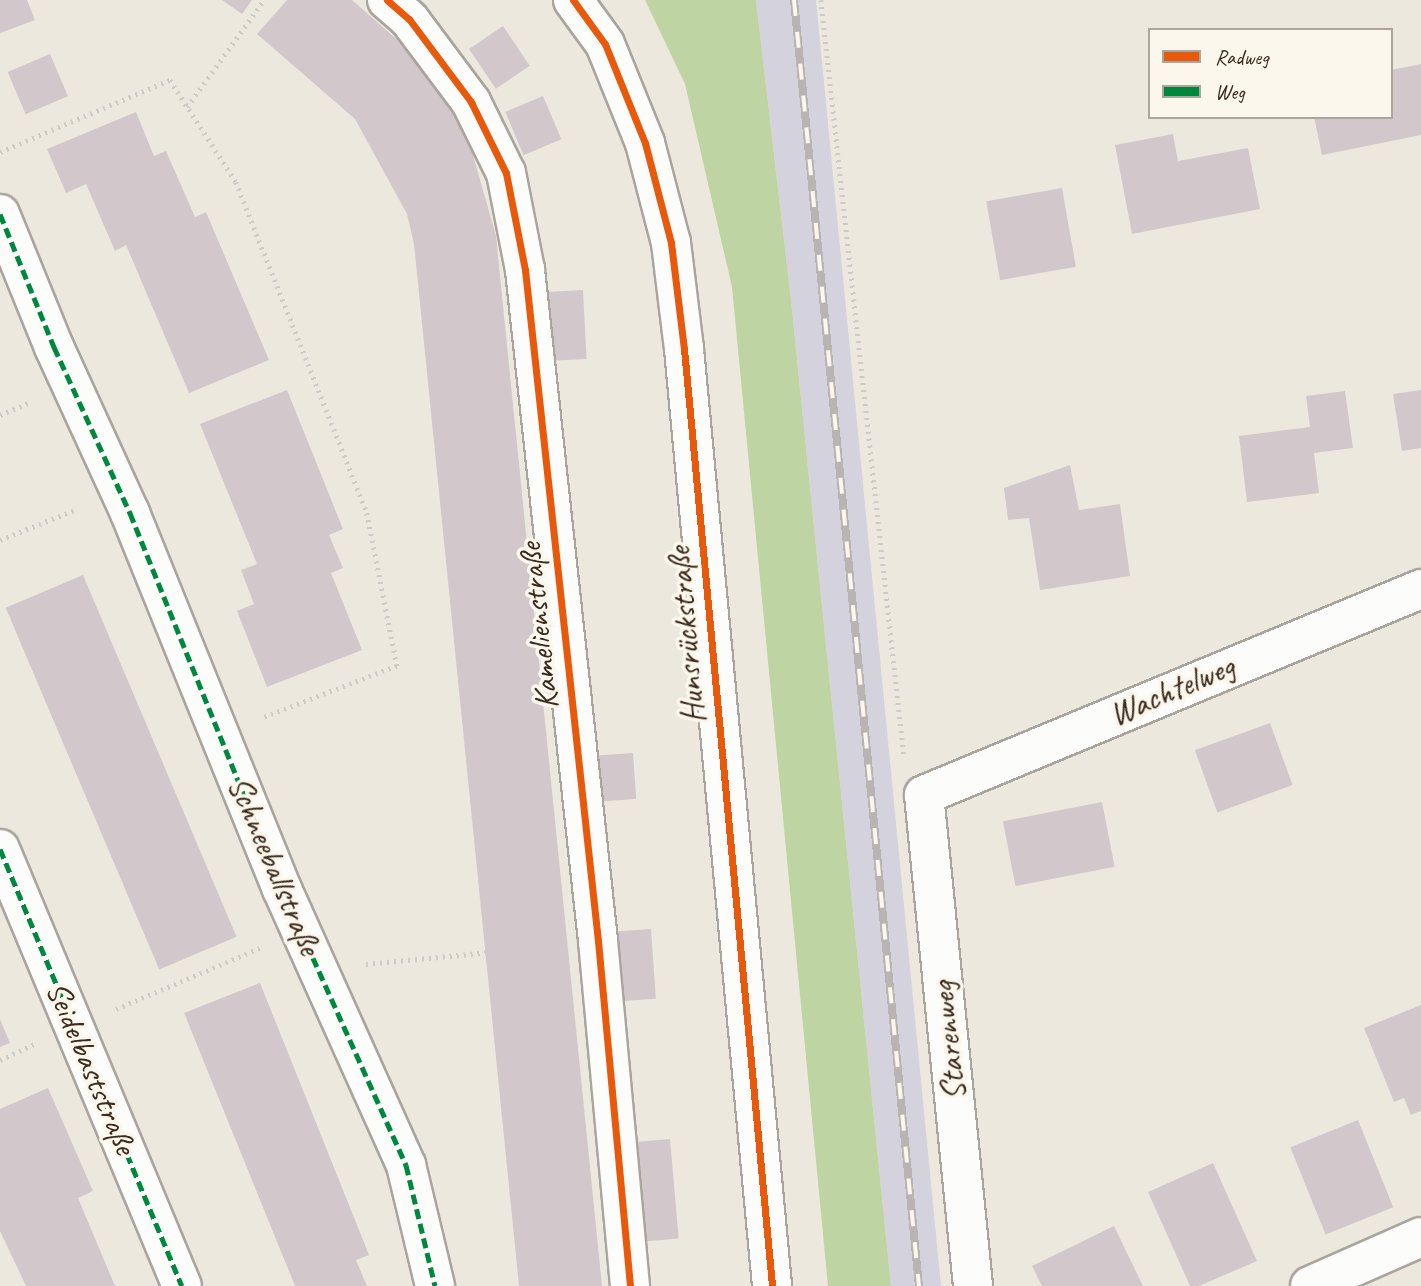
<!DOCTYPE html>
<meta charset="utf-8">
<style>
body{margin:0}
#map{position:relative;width:1421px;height:1286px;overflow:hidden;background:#ede8dd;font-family:Caveat,sans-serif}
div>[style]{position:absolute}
.industrial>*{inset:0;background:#d4d3dd}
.green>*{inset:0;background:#bed4a2}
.building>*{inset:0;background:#d2c8cc;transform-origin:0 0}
.path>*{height:4.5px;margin-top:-2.25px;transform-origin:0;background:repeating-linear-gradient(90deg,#cdcac7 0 2px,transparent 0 7px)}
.roads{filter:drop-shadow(2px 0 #a9a49d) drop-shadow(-2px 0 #a9a49d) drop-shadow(0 2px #a9a49d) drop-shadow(0 -2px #a9a49d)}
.street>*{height:38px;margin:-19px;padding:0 19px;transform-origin:19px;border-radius:19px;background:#fcfcfa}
.secondary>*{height:38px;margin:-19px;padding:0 19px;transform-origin:19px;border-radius:19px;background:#fcfcfa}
.rail>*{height:8px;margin-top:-4px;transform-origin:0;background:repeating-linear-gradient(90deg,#fbf7ec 0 16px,#b7b4b1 0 32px);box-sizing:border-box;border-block:2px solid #b7b4b1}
.quiet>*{height:5px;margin-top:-2.5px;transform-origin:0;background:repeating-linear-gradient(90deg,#00873e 0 10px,transparent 0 15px)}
.cycleway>*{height:7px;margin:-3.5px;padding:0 3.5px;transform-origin:3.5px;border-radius:3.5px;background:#e8590c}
span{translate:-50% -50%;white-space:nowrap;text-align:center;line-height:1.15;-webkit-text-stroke:7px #fbf7ec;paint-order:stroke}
.street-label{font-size:33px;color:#3b2a1e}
.legend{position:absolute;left:1148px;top:28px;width:245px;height:91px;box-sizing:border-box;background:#fbf7ec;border:2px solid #aea59a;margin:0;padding:9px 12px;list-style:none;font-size:21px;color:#3b2a1e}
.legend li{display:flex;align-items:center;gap:14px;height:35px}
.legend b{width:35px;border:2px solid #aea59a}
</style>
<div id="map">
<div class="industrial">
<i style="clip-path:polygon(756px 0,816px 0,941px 1286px,891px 1286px,791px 300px)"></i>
</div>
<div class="green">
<i style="clip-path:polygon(645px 0,756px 0,791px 300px,891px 1286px,828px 1286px,732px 287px,685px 84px)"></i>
</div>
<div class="building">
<i style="clip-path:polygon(0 0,27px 0,35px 20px,0 33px)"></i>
<i style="clip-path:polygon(222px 0,252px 0,242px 14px)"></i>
<i style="clip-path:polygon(287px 0,352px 0,426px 65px,469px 141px,496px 236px,602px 1286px,519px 1286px,414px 244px,407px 214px,355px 119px,257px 34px)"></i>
<i style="left:503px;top:26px;width:48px;height:41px;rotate:56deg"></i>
<i style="left:50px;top:54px;width:46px;height:46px;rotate:67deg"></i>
<i style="clip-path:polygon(1421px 64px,1421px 135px,1322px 155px,1314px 117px,1391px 117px,1391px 70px)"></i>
<i style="left:543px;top:96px;width:47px;height:41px;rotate:67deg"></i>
<i style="clip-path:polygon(136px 112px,154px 156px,166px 151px,195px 217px,206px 212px,269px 360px,189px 393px,126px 245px,115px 251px,86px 184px,66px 193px,47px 149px)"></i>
<i style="clip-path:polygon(1173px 134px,1178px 161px,1248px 148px,1260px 209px,1132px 234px,1115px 145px)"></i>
<i style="left:1062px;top:188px;width:80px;height:77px;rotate:80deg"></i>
<i style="left:583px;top:290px;width:69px;height:41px;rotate:87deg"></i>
<i style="clip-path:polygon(287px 390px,343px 529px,329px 535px,343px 568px,331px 573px,362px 650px,267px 687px,237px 611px,254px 604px,241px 570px,257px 564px,200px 424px)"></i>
<i style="clip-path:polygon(1421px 390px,1421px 448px,1402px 451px,1393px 394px)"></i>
<i style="clip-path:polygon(1345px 391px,1353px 448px,1314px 453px,1319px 493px,1247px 502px,1239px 436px,1310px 427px,1306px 396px)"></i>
<i style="clip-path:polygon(1070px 465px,1079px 510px,1120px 504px,1130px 576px,1040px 590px,1029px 518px,1008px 520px,1004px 488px)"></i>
<i style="left:83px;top:575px;width:393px;height:84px;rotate:67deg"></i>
<i style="left:1270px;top:723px;width:66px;height:80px;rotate:70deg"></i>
<i style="left:633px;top:753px;width:46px;height:40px;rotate:86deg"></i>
<i style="left:1102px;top:802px;width:66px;height:101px;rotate:79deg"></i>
<i style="left:651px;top:929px;width:70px;height:40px;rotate:86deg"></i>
<i style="clip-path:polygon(260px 983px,369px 1255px,356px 1260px,367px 1286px,295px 1286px,184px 1013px)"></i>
<i style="clip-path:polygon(1421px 1005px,1421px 1111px,1411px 1115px,1404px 1098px,1394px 1102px,1364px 1028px)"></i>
<i style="clip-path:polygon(0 1019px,10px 1043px,0 1047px)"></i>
<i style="clip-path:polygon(48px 1088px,93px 1191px,78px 1198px,115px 1286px,26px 1286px,0 1231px,0 1109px)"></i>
<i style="left:1358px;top:1120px;width:94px;height:73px;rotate:68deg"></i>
<i style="left:670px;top:1139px;width:100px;height:40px;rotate:85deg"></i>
<i style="clip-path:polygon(1213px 1163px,1257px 1261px,1199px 1286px,1190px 1286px,1148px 1192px)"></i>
<i style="clip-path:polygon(1114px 1226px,1143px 1286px,1042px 1286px,1032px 1266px)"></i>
</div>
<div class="path">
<i style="left:821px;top:0;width:761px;rotate:83.73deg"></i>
<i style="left:187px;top:107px;width:132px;rotate:-54.3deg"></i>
<i style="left:0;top:152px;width:185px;rotate:-23deg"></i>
<i style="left:170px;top:80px;width:121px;rotate:57.1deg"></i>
<i style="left:236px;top:182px;width:356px;rotate:68.4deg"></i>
<i style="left:367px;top:513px;width:156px;rotate:78.9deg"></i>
<i style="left:397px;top:666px;width:145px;rotate:158.9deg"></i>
<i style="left:0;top:415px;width:34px;rotate:-23deg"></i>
<i style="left:0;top:540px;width:83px;rotate:-21.9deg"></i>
<i style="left:366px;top:964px;width:187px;rotate:-5.5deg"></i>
<i style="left:116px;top:1009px;width:156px;rotate:-23deg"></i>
<i style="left:0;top:1060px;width:38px;rotate:-25deg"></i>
</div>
<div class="roads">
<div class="street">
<i style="left:387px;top:0;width:29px;rotate:41deg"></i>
<i style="left:409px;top:19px;width:104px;rotate:53.2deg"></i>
<i style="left:471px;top:102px;width:79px;rotate:63.8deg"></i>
<i style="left:506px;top:173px;width:99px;rotate:78.9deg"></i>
<i style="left:525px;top:270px;width:675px;rotate:83.79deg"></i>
<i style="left:598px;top:941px;width:346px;rotate:84.7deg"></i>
<i style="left:0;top:214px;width:144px;rotate:67.9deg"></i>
<i style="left:54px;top:347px;width:183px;rotate:65.4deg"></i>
<i style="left:130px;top:513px;width:406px;rotate:68deg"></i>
<i style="left:282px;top:889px;width:303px;rotate:65.8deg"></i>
<i style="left:406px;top:1165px;width:124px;rotate:76.5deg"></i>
<i style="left:0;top:849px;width:473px;rotate:67.4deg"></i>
<i style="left:973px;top:1286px;width:493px;rotate:-95.7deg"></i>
<i style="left:924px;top:795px;width:538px;rotate:-22.51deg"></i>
<i style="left:1310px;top:1286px;width:121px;rotate:-23.8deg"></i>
</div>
<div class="secondary">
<i style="left:573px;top:0;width:54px;rotate:54deg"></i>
<i style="left:605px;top:44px;width:107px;rotate:68deg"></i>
<i style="left:645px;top:143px;width:103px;rotate:75.4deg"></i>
<i style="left:671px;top:243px;width:107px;rotate:83deg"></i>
<i style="left:684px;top:349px;width:941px;rotate:84.63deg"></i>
</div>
</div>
<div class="rail">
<i style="left:794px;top:0;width:1292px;rotate:84.45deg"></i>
</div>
<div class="quiet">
<i style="left:0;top:214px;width:144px;rotate:67.9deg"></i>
<i style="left:54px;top:347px;width:183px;rotate:65.4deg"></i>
<i style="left:130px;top:513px;width:406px;rotate:68deg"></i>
<i style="left:282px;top:889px;width:303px;rotate:65.8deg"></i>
<i style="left:406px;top:1165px;width:124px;rotate:76.5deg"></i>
<i style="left:0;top:849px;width:473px;rotate:67.4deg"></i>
</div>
<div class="cycleway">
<i style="left:387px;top:0;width:29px;rotate:41deg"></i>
<i style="left:409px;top:19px;width:104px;rotate:53.2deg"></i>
<i style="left:471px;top:102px;width:79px;rotate:63.8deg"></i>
<i style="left:506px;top:173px;width:99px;rotate:78.9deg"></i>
<i style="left:525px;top:270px;width:675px;rotate:83.79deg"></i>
<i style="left:598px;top:941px;width:346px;rotate:84.7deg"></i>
<i style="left:573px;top:0;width:54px;rotate:54deg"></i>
<i style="left:605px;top:44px;width:107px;rotate:68deg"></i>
<i style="left:645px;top:143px;width:103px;rotate:75.4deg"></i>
<i style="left:671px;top:243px;width:107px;rotate:83deg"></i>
<i style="left:684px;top:349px;width:941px;rotate:84.63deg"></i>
</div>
<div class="street-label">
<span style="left:539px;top:626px;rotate:-96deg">Kamelienstraße</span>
<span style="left:687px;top:635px;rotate:-95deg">Hunsrückstraße</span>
<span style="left:1172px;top:691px;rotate:-23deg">Wachtelweg</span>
<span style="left:274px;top:866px;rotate:67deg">Schneeballstraße</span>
<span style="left:949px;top:1041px;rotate:-96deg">Starenweg</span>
<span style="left:91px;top:1068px;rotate:67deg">Seidelbaststraße</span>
</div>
<ul class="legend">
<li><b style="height:9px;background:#e8590c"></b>Radweg</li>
<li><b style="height:9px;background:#00873e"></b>Weg</li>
</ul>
</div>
